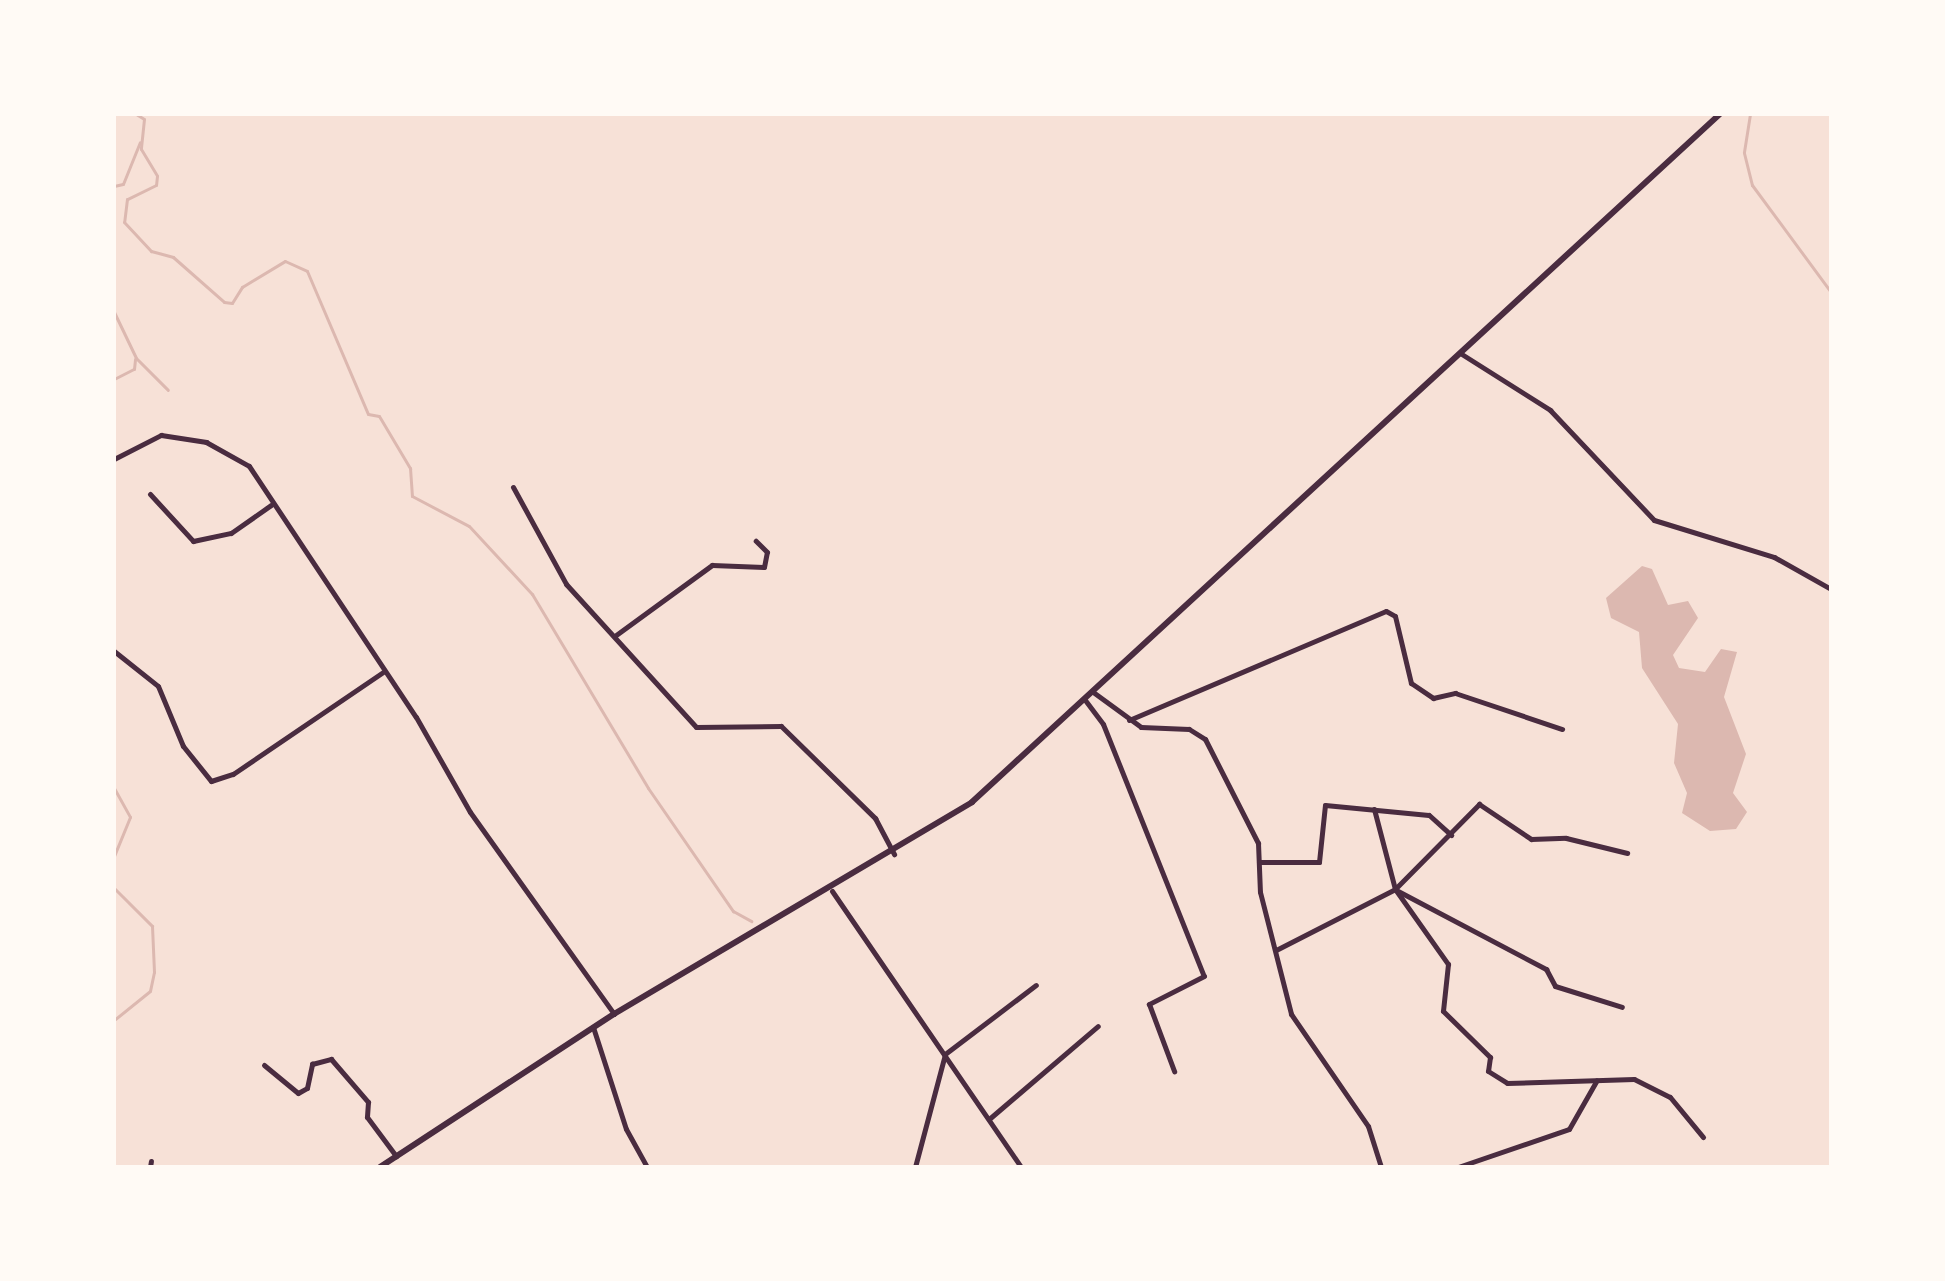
<!DOCTYPE html>
<style>
body{margin:0}
#map{position:relative;width:1945px;height:1281px;overflow:hidden;background:#f7e1d7;font-family:"Source Sans 3",sans-serif}
div>[style]{position:absolute}
.water>*{inset:0;background:#dcb8b0}
.stream>*{height:3px;margin:-1.5px;padding:0 1.5px;transform-origin:1.5px;border-radius:1.5px;background:#dcb8b0}
.minor>*{height:5px;margin:-2.5px;padding:0 2.5px;transform-origin:2.5px;border-radius:2.5px;background:#4a2c40}
.secondary>*{height:6px;margin:-3px;padding:0 3px;transform-origin:3px;border-radius:3px;background:#4a2c40}
span{translate:-50% -50%;white-space:nowrap;text-align:center;line-height:1.15;-webkit-text-stroke:6px #fffaf5;paint-order:stroke}
.frame{position:absolute;inset:0;border:116px solid #fffaf5;pointer-events:none}
</style>
<div id="map">
<div class="water">
<i style="clip-path:polygon(1642px 566px,1652px 569px,1668px 605px,1688px 601px,1698px 618px,1673px 655px,1679px 668px,1705px 672px,1721px 649px,1737px 652px,1724px 697px,1746px 754px,1733px 793px,1747px 812px,1736px 829px,1710px 831px,1682px 813px,1687px 793px,1674px 763px,1678px 724px,1642px 668px,1639px 632px,1611px 618px,1606px 598px)"></i>
</div>
<div class="stream">
<i style="left:136px;top:114px;width:9px;rotate:32deg"></i>
<i style="left:144px;top:119px;width:30px;rotate:96deg"></i>
<i style="left:141px;top:149px;width:31px;rotate:59deg"></i>
<i style="left:157px;top:176px;width:9px;rotate:96deg"></i>
<i style="left:156px;top:185px;width:32px;rotate:154deg"></i>
<i style="left:127px;top:199px;width:23px;rotate:97deg"></i>
<i style="left:124px;top:222px;width:40px;rotate:47deg"></i>
<i style="left:151px;top:251px;width:23px;rotate:15deg"></i>
<i style="left:173px;top:257px;width:68px;rotate:41.4deg"></i>
<i style="left:224px;top:302px;width:8px;rotate:7deg"></i>
<i style="left:232px;top:303px;width:19px;rotate:-58deg"></i>
<i style="left:242px;top:287px;width:50px;rotate:-31.2deg"></i>
<i style="left:285px;top:261px;width:24px;rotate:24deg"></i>
<i style="left:307px;top:271px;width:155px;rotate:66.9deg"></i>
<i style="left:368px;top:414px;width:11px;rotate:10deg"></i>
<i style="left:379px;top:416px;width:61px;rotate:59.2deg"></i>
<i style="left:410px;top:468px;width:28px;rotate:86deg"></i>
<i style="left:412px;top:496px;width:64px;rotate:27.8deg"></i>
<i style="left:469px;top:526px;width:93px;rotate:47.2deg"></i>
<i style="left:532px;top:594px;width:226px;rotate:59.1deg"></i>
<i style="left:648px;top:788px;width:150px;rotate:55.4deg"></i>
<i style="left:733px;top:911px;width:21px;rotate:29deg"></i>
<i style="left:1750px;top:114px;width:39px;rotate:99deg"></i>
<i style="left:1744px;top:153px;width:33px;rotate:76deg"></i>
<i style="left:1752px;top:185px;width:133px;rotate:53.6deg"></i>
<i style="left:114px;top:186px;width:9px;rotate:-13deg"></i>
<i style="left:123px;top:184px;width:45px;rotate:-68deg"></i>
<i style="left:114px;top:312px;width:51px;rotate:64.4deg"></i>
<i style="left:136px;top:358px;width:45px;rotate:45deg"></i>
<i style="left:114px;top:379px;width:22px;rotate:-27deg"></i>
<i style="left:134px;top:369px;width:10px;rotate:-84deg"></i>
<i style="left:114px;top:788px;width:33px;rotate:61deg"></i>
<i style="left:130px;top:817px;width:42px;rotate:112.3deg"></i>
<i style="left:114px;top:888px;width:54px;rotate:45deg"></i>
<i style="left:152px;top:926px;width:46px;rotate:87.5deg"></i>
<i style="left:154px;top:972px;width:19px;rotate:102deg"></i>
<i style="left:150px;top:991px;width:46px;rotate:141.1deg"></i>
</div>
<div class="minor">
<i style="left:1460px;top:353px;width:107px;rotate:32.3deg"></i>
<i style="left:1550px;top:410px;width:151px;rotate:46.6deg"></i>
<i style="left:1654px;top:520px;width:126px;rotate:17.1deg"></i>
<i style="left:1774px;top:557px;width:65px;rotate:29.3deg"></i>
<i style="left:114px;top:459px;width:53px;rotate:-27.1deg"></i>
<i style="left:161px;top:435px;width:46px;rotate:8.8deg"></i>
<i style="left:206px;top:442px;width:49px;rotate:29.2deg"></i>
<i style="left:249px;top:466px;width:301px;rotate:56.4deg"></i>
<i style="left:416px;top:717px;width:109px;rotate:60.4deg"></i>
<i style="left:470px;top:812px;width:248px;rotate:54.5deg"></i>
<i style="left:513px;top:487px;width:111px;rotate:61.3deg"></i>
<i style="left:566px;top:584px;width:193px;rotate:47.7deg"></i>
<i style="left:696px;top:727px;width:85px;rotate:-0.7deg"></i>
<i style="left:781px;top:726px;width:132px;rotate:44.4deg"></i>
<i style="left:875px;top:818px;width:41px;rotate:62.2deg"></i>
<i style="left:150px;top:494px;width:64px;rotate:47.5deg"></i>
<i style="left:193px;top:541px;width:39px;rotate:-12deg"></i>
<i style="left:231px;top:533px;width:49px;rotate:-35deg"></i>
<i style="left:616px;top:635px;width:119px;rotate:-36.1deg"></i>
<i style="left:712px;top:565px;width:52px;rotate:2.2deg"></i>
<i style="left:764px;top:567px;width:15px;rotate:-79deg"></i>
<i style="left:767px;top:552px;width:16px;rotate:-135deg"></i>
<i style="left:114px;top:651px;width:56px;rotate:38.5deg"></i>
<i style="left:158px;top:686px;width:65px;rotate:67.4deg"></i>
<i style="left:183px;top:746px;width:45px;rotate:51.3deg"></i>
<i style="left:211px;top:781px;width:23px;rotate:-18deg"></i>
<i style="left:233px;top:774px;width:181px;rotate:-34.2deg"></i>
<i style="left:1093px;top:692px;width:59px;rotate:36.1deg"></i>
<i style="left:1141px;top:727px;width:48px;rotate:2.4deg"></i>
<i style="left:1189px;top:729px;width:19px;rotate:32deg"></i>
<i style="left:1205px;top:739px;width:117px;rotate:63deg"></i>
<i style="left:1258px;top:843px;width:49px;rotate:87.7deg"></i>
<i style="left:1260px;top:892px;width:126px;rotate:75.7deg"></i>
<i style="left:1291px;top:1014px;width:136px;rotate:55.5deg"></i>
<i style="left:1368px;top:1126px;width:43px;rotate:72.4deg"></i>
<i style="left:1085px;top:700px;width:30px;rotate:53deg"></i>
<i style="left:1103px;top:724px;width:271px;rotate:68.2deg"></i>
<i style="left:1204px;top:976px;width:62px;rotate:153deg"></i>
<i style="left:1149px;top:1004px;width:72px;rotate:69.5deg"></i>
<i style="left:1129px;top:720px;width:279px;rotate:-23deg"></i>
<i style="left:1386px;top:611px;width:10px;rotate:29deg"></i>
<i style="left:1395px;top:616px;width:69px;rotate:76.6deg"></i>
<i style="left:1411px;top:683px;width:27px;rotate:34deg"></i>
<i style="left:1433px;top:698px;width:23px;rotate:-13deg"></i>
<i style="left:1455px;top:693px;width:113px;rotate:18.6deg"></i>
<i style="left:1374px;top:809px;width:83px;rotate:75.3deg"></i>
<i style="left:1395px;top:889px;width:92px;rotate:54.8deg"></i>
<i style="left:1448px;top:964px;width:47px;rotate:96.1deg"></i>
<i style="left:1443px;top:1011px;width:66px;rotate:44.4deg"></i>
<i style="left:1490px;top:1057px;width:14px;rotate:98deg"></i>
<i style="left:1488px;top:1071px;width:22px;rotate:32deg"></i>
<i style="left:1507px;top:1083px;width:127px;rotate:-1.8deg"></i>
<i style="left:1634px;top:1079px;width:40px;rotate:26.6deg"></i>
<i style="left:1670px;top:1097px;width:52px;rotate:50.5deg"></i>
<i style="left:1259px;top:862px;width:60px"></i>
<i style="left:1319px;top:862px;width:57px;rotate:-84deg"></i>
<i style="left:1325px;top:805px;width:104px;rotate:5.5deg"></i>
<i style="left:1429px;top:815px;width:30px;rotate:42deg"></i>
<i style="left:1396px;top:890px;width:170px;rotate:27.8deg"></i>
<i style="left:1546px;top:969px;width:19px;rotate:62deg"></i>
<i style="left:1555px;top:986px;width:70px;rotate:17.4deg"></i>
<i style="left:832px;top:891px;width:335px;rotate:55.6deg"></i>
<i style="left:1276px;top:950px;width:134px;rotate:-27.1deg"></i>
<i style="left:1395px;top:889px;width:120px;rotate:-45.3deg"></i>
<i style="left:1479px;top:804px;width:63px;rotate:33.9deg"></i>
<i style="left:1531px;top:839px;width:35px;rotate:-2deg"></i>
<i style="left:1566px;top:838px;width:63px;rotate:13.8deg"></i>
<i style="left:593px;top:1027px;width:107px;rotate:72.1deg"></i>
<i style="left:626px;top:1129px;width:43px;rotate:61.1deg"></i>
<i style="left:264px;top:1065px;width:44px;rotate:39.5deg"></i>
<i style="left:298px;top:1093px;width:10px;rotate:-29deg"></i>
<i style="left:307px;top:1088px;width:25px;rotate:-78deg"></i>
<i style="left:312px;top:1064px;width:20px;rotate:-15deg"></i>
<i style="left:331px;top:1059px;width:57px;rotate:49.3deg"></i>
<i style="left:368px;top:1102px;width:15px;rotate:94deg"></i>
<i style="left:367px;top:1117px;width:49px;rotate:53.4deg"></i>
<i style="left:989px;top:1119px;width:143px;rotate:-40.5deg"></i>
<i style="left:150px;top:1167px;width:6px;rotate:-81deg"></i>
<i style="left:915px;top:1167px;width:117px;rotate:-75.1deg"></i>
<i style="left:945px;top:1054px;width:114px;rotate:-37.2deg"></i>
<i style="left:1458px;top:1167px;width:117px;rotate:-18.9deg"></i>
<i style="left:1569px;top:1129px;width:56px;rotate:-60.3deg"></i>
</div>
<div class="secondary">
<i style="left:380px;top:1167px;width:280px;rotate:-33.2deg"></i>
<i style="left:614px;top:1014px;width:416px;rotate:-30.6deg"></i>
<i style="left:972px;top:802px;width:1016px;rotate:-42.61deg"></i>
</div>
<div class="frame"></div>
</div>
